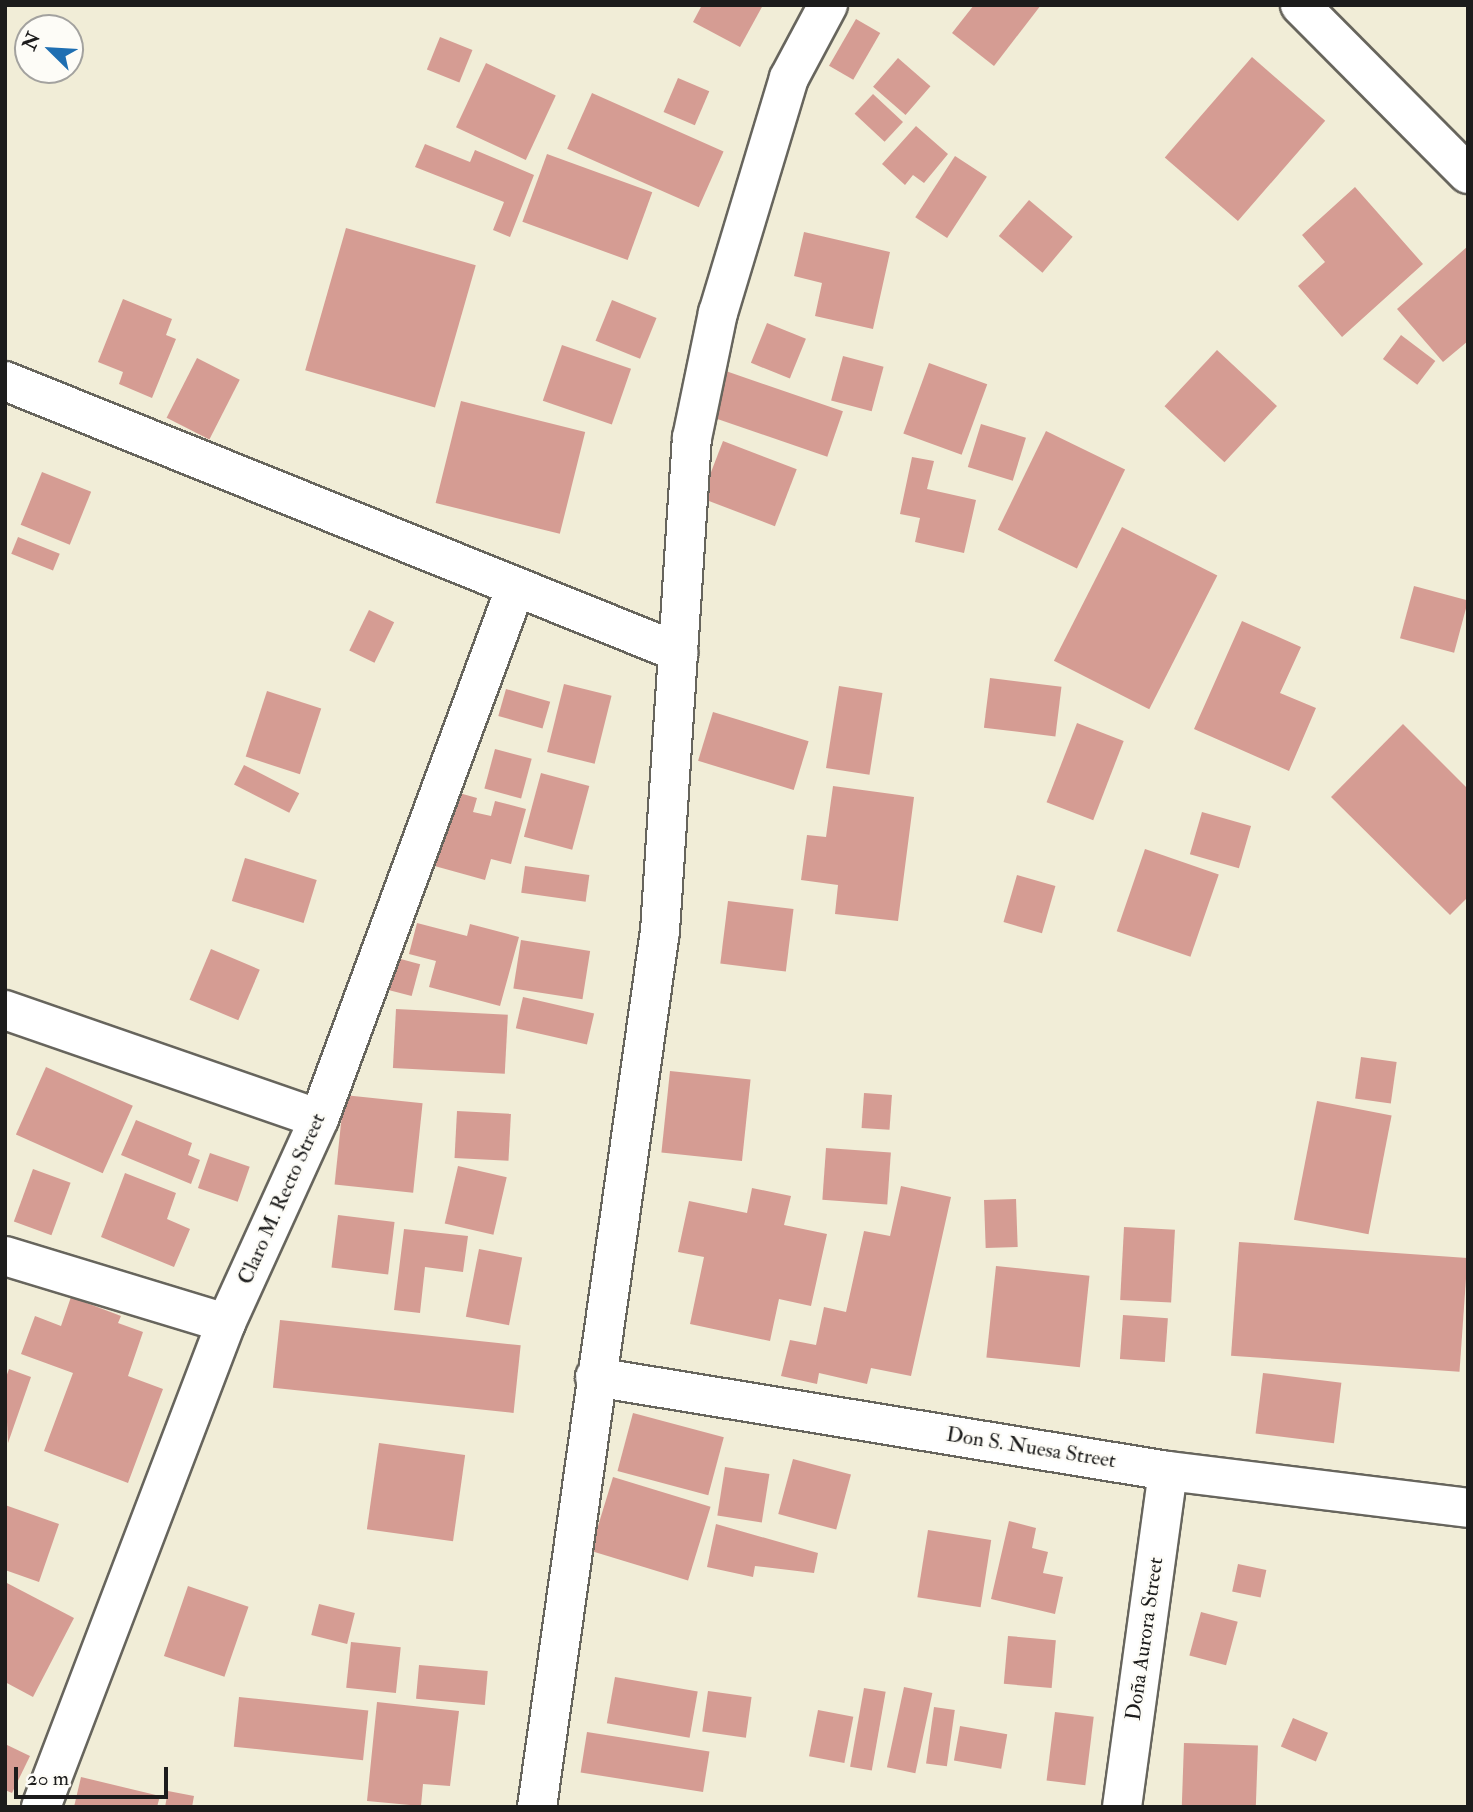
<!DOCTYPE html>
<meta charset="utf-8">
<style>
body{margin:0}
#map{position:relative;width:1473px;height:1812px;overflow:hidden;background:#f1edd7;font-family:"IM FELL Double Pica",serif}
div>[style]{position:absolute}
.building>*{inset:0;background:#d59c93;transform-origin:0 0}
.roads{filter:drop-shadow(2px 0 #67655d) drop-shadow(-2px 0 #67655d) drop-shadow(0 2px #67655d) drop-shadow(0 -2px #67655d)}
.street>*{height:38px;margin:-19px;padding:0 19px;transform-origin:19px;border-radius:19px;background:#fff}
span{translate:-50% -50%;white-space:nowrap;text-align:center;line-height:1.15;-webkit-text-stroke:5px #fdfcf7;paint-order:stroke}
.street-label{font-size:21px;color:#1c1c1c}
.frame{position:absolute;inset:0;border:7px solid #1c1c1c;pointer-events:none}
.north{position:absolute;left:14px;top:14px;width:70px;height:70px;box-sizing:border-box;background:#fdfcf7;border:2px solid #a3a29f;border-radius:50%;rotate:294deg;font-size:19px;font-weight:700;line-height:28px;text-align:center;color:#1c1c1c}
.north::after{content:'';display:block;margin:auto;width:24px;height:32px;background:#1f6fb2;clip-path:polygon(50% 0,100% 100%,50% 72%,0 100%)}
.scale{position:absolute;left:14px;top:1767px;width:154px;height:32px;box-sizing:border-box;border:4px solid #1c1c1c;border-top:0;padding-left:9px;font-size:21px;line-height:24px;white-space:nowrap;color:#1c1c1c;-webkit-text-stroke:5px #fdfcf7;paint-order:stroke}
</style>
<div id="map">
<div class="building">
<i style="clip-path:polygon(702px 5px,763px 5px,740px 47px,693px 22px)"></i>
<i style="clip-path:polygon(974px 5px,1041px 5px,994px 66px,952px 33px)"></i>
<i style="left:856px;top:19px;width:28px;height:54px;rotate:30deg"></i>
<i style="left:440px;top:37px;width:35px;height:35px;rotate:22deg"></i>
<i style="left:1252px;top:57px;width:97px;height:133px;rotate:41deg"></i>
<i style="left:898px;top:58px;width:43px;height:38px;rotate:41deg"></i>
<i style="left:486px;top:63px;width:77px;height:71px;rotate:25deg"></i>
<i style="left:678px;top:78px;width:34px;height:37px;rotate:23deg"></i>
<i style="left:592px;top:93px;width:144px;height:61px;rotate:24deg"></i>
<i style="left:873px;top:94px;width:41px;height:27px;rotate:43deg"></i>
<i style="clip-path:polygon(916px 126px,948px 154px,924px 183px,913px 175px,905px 185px,882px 164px)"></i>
<i style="clip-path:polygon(425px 144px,470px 162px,475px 150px,534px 175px,510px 237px,493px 230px,504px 202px,415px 167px)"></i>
<i style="left:547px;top:154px;width:112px;height:72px;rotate:20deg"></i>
<i style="left:955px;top:156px;width:38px;height:73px;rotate:33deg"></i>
<i style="clip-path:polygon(1355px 187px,1423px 264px,1342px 337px,1298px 286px,1325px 262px,1302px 235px)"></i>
<i style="left:1029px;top:200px;width:57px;height:47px;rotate:40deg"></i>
<i style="left:346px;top:228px;width:135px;height:148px;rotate:16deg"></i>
<i style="clip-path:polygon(804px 232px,890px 252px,873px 329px,815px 316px,822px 283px,794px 276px)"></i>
<i style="clip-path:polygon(1468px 246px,1468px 341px,1443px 362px,1397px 309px)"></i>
<i style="clip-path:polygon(123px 299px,172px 319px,166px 335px,176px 339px,152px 398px,119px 384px,123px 372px,98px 362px)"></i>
<i style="left:612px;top:300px;width:48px;height:44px;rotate:22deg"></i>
<i style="left:767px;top:323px;width:42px;height:43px;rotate:22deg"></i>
<i style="left:1401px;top:335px;width:43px;height:30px;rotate:37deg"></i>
<i style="left:562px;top:345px;width:73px;height:59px;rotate:19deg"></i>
<i style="left:1217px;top:350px;width:82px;height:77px;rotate:43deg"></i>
<i style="left:843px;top:356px;width:42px;height:46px;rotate:15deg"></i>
<i style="left:197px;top:358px;width:48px;height:67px;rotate:27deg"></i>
<i style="left:929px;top:363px;width:62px;height:75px;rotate:20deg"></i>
<i style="left:720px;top:369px;width:130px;height:48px;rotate:19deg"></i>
<i style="left:461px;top:401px;width:128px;height:105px;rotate:14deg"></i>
<i style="left:981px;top:424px;width:47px;height:45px;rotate:17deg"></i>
<i style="left:1046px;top:431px;width:88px;height:110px;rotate:26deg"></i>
<i style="left:723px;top:441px;width:79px;height:61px;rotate:21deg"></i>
<i style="clip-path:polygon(912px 457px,934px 461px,927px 489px,976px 500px,964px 553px,915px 542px,920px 518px,900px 514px)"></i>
<i style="left:42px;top:472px;width:53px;height:57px;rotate:22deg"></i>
<i style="left:1122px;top:527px;width:107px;height:150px;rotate:27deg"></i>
<i style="left:18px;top:537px;width:45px;height:18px;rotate:22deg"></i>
<i style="left:1414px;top:586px;width:56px;height:54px;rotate:15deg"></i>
<i style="left:369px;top:610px;width:28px;height:45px;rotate:26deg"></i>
<i style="clip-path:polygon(1242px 621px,1301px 647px,1280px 693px,1316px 708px,1289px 771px,1194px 729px)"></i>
<i style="left:990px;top:678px;width:72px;height:50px;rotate:7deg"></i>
<i style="left:564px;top:684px;width:49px;height:70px;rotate:14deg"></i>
<i style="left:839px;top:686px;width:44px;height:83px;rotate:9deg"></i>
<i style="left:506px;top:689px;width:46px;height:28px;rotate:16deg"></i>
<i style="left:267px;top:691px;width:57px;height:69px;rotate:18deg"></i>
<i style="left:713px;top:712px;width:100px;height:51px;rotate:17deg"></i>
<i style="left:1077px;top:723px;width:50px;height:85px;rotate:21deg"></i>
<i style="clip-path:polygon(1403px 724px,1468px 789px,1468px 897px,1450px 915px,1331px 797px)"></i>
<i style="left:495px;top:749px;width:38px;height:41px;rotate:15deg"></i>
<i style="left:244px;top:765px;width:62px;height:22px;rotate:27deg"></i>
<i style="left:541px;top:773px;width:50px;height:66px;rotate:15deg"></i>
<i style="clip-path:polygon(833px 786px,914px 797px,898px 921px,835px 914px,838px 885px,801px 880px,807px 835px,826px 837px)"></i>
<i style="clip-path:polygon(452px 791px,477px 798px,473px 812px,491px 816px,495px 801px,526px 809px,511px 864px,491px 859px,485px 880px,431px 865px)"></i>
<i style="left:1202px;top:812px;width:51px;height:44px;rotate:16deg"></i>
<i style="left:1145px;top:849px;width:78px;height:87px;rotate:19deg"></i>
<i style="left:245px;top:858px;width:75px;height:45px;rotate:17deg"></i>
<i style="left:525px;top:866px;width:65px;height:27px;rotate:8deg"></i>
<i style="left:1017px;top:875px;width:40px;height:49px;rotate:16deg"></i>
<i style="left:728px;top:901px;width:66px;height:63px;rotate:7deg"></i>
<i style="clip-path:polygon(417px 923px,467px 936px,470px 924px,519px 937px,500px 1006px,429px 987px,436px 961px,409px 954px)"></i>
<i style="left:521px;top:940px;width:70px;height:49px;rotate:9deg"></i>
<i style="left:211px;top:949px;width:53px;height:55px;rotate:23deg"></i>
<i style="left:397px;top:958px;width:24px;height:33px;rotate:15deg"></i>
<i style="left:523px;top:997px;width:73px;height:32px;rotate:13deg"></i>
<i style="left:396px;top:1009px;width:112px;height:59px;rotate:3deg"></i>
<i style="left:1361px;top:1057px;width:36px;height:42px;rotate:8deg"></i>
<i style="left:46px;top:1067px;width:95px;height:74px;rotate:24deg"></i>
<i style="left:670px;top:1071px;width:81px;height:82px;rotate:6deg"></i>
<i style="left:864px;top:1093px;width:28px;height:35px;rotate:4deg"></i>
<i style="left:344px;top:1095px;width:79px;height:90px;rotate:6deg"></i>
<i style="left:1317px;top:1101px;width:76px;height:121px;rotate:11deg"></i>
<i style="left:457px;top:1111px;width:54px;height:47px;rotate:3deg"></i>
<i style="clip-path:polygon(136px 1120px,192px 1143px,188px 1155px,200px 1160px,191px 1184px,121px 1155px)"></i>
<i style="left:826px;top:1148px;width:65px;height:52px;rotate:4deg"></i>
<i style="left:210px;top:1153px;width:42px;height:37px;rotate:19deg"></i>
<i style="left:458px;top:1166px;width:50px;height:59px;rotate:13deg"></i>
<i style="left:33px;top:1169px;width:40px;height:56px;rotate:20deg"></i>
<i style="clip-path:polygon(125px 1173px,176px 1193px,167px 1219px,190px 1229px,174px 1267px,101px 1237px)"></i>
<i style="clip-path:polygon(901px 1186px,951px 1197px,911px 1376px,871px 1368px,867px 1384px,819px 1373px,817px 1384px,781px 1376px,790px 1340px,816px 1345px,824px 1307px,846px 1312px,864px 1231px,890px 1236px)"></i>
<i style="clip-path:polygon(752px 1188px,791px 1196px,784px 1225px,827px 1234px,811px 1306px,779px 1299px,770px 1341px,690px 1324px,704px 1257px,678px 1252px,689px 1201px,747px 1213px)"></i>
<i style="left:1016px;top:1199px;width:48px;height:32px;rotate:88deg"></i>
<i style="left:338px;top:1215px;width:57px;height:53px;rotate:7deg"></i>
<i style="left:1124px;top:1227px;width:51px;height:73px;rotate:3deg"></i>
<i style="clip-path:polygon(404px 1229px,468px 1236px,463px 1272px,425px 1267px,420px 1313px,394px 1310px)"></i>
<i style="left:1239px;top:1242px;width:229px;height:114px;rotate:4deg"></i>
<i style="left:479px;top:1249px;width:44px;height:69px;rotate:11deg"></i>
<i style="left:996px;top:1266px;width:94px;height:92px;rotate:6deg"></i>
<i style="clip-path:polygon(71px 1297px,121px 1316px,118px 1323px,143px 1332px,128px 1376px,163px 1389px,128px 1483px,44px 1451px,73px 1373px,21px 1354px,35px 1316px,61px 1326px)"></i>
<i style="left:1123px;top:1315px;width:45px;height:44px;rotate:4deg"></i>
<i style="left:280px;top:1320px;width:242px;height:68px;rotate:6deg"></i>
<i style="clip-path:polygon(9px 1369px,31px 1377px,8px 1443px,5px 1380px)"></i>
<i style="left:1263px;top:1373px;width:79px;height:61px;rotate:7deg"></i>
<i style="left:633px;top:1413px;width:94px;height:60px;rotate:15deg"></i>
<i style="left:379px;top:1443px;width:87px;height:87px;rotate:8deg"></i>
<i style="left:793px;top:1459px;width:60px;height:57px;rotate:15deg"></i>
<i style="left:725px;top:1467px;width:45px;height:49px;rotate:9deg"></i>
<i style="left:613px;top:1477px;width:102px;height:77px;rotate:17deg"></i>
<i style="clip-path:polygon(5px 1505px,59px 1524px,39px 1582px,5px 1570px)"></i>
<i style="clip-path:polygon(1009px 1521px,1036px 1528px,1032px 1548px,1048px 1552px,1043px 1573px,1063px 1577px,1055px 1614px,991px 1599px)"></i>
<i style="clip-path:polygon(716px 1524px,818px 1553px,814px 1573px,755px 1566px,753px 1577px,707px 1567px)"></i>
<i style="left:928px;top:1530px;width:64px;height:68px;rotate:9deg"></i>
<i style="left:1238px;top:1564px;width:29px;height:28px;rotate:12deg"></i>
<i style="clip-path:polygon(5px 1582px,74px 1618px,33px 1697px,5px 1682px)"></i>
<i style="left:188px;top:1586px;width:64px;height:74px;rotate:19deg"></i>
<i style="left:319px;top:1604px;width:37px;height:32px;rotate:14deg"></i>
<i style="left:1201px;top:1612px;width:38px;height:45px;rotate:15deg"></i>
<i style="left:1008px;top:1636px;width:48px;height:48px;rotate:5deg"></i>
<i style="left:351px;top:1642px;width:50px;height:46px;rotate:6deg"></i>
<i style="left:419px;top:1665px;width:69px;height:34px;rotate:5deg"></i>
<i style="left:615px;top:1677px;width:84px;height:47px;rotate:10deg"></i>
<i style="left:904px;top:1687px;width:29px;height:82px;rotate:12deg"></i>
<i style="left:864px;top:1688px;width:22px;height:80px;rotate:10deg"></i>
<i style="left:708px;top:1691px;width:44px;height:41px;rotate:8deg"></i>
<i style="left:239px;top:1697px;width:130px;height:50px;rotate:6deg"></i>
<i style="clip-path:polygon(377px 1702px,459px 1711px,450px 1786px,423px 1784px,421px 1806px,367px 1801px)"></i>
<i style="left:934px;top:1707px;width:21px;height:57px;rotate:8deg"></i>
<i style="left:818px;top:1710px;width:36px;height:47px;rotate:11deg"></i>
<i style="left:1055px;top:1712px;width:39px;height:69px;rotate:7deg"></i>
<i style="left:1293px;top:1718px;width:38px;height:31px;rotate:23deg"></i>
<i style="left:960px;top:1726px;width:48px;height:35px;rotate:10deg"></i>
<i style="left:587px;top:1732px;width:124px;height:41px;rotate:9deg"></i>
<i style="left:1184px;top:1743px;width:74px;height:64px;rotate:2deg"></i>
<i style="clip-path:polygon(5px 1744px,30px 1756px,12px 1793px,5px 1790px)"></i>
<i style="clip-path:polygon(81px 1777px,160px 1796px,157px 1807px,74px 1807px)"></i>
<i style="clip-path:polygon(168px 1791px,194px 1796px,192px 1807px,165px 1807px)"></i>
</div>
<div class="roads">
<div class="street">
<i style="left:1300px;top:5px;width:238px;rotate:45.2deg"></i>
<i style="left:5px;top:381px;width:726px;rotate:21.93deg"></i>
<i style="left:5px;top:1010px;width:332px;rotate:19.1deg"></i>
<i style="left:5px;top:1256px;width:231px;rotate:16.9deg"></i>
<i style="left:595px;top:1377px;width:581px;rotate:9.32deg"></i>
<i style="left:1168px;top:1471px;width:302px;rotate:7deg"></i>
<i style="left:41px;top:1807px;width:518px;rotate:-69.08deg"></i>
<i style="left:226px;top:1323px;width:224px;rotate:-65.5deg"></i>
<i style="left:319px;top:1119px;width:565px;rotate:-69.71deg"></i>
<i style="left:537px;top:1807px;width:885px;rotate:-82.01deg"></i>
<i style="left:660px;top:931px;width:494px;rotate:-86.3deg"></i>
<i style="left:692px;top:438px;width:128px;rotate:-78.3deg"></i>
<i style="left:718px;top:313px;width:245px;rotate:-73.2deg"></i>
<i style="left:789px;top:78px;width:83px;rotate:-61.9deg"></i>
<i style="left:1122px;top:1807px;width:339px;rotate:-82.2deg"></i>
</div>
</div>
<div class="street-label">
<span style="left:282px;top:1199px;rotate:-66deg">Claro M. Recto Street</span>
<span style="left:1031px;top:1448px;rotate:9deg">Don S. Nuesa Street</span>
<span style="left:1145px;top:1639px;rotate:-82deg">Doña Aurora Street</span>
</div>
<div class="frame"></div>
<div class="north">N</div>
<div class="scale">20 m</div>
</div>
